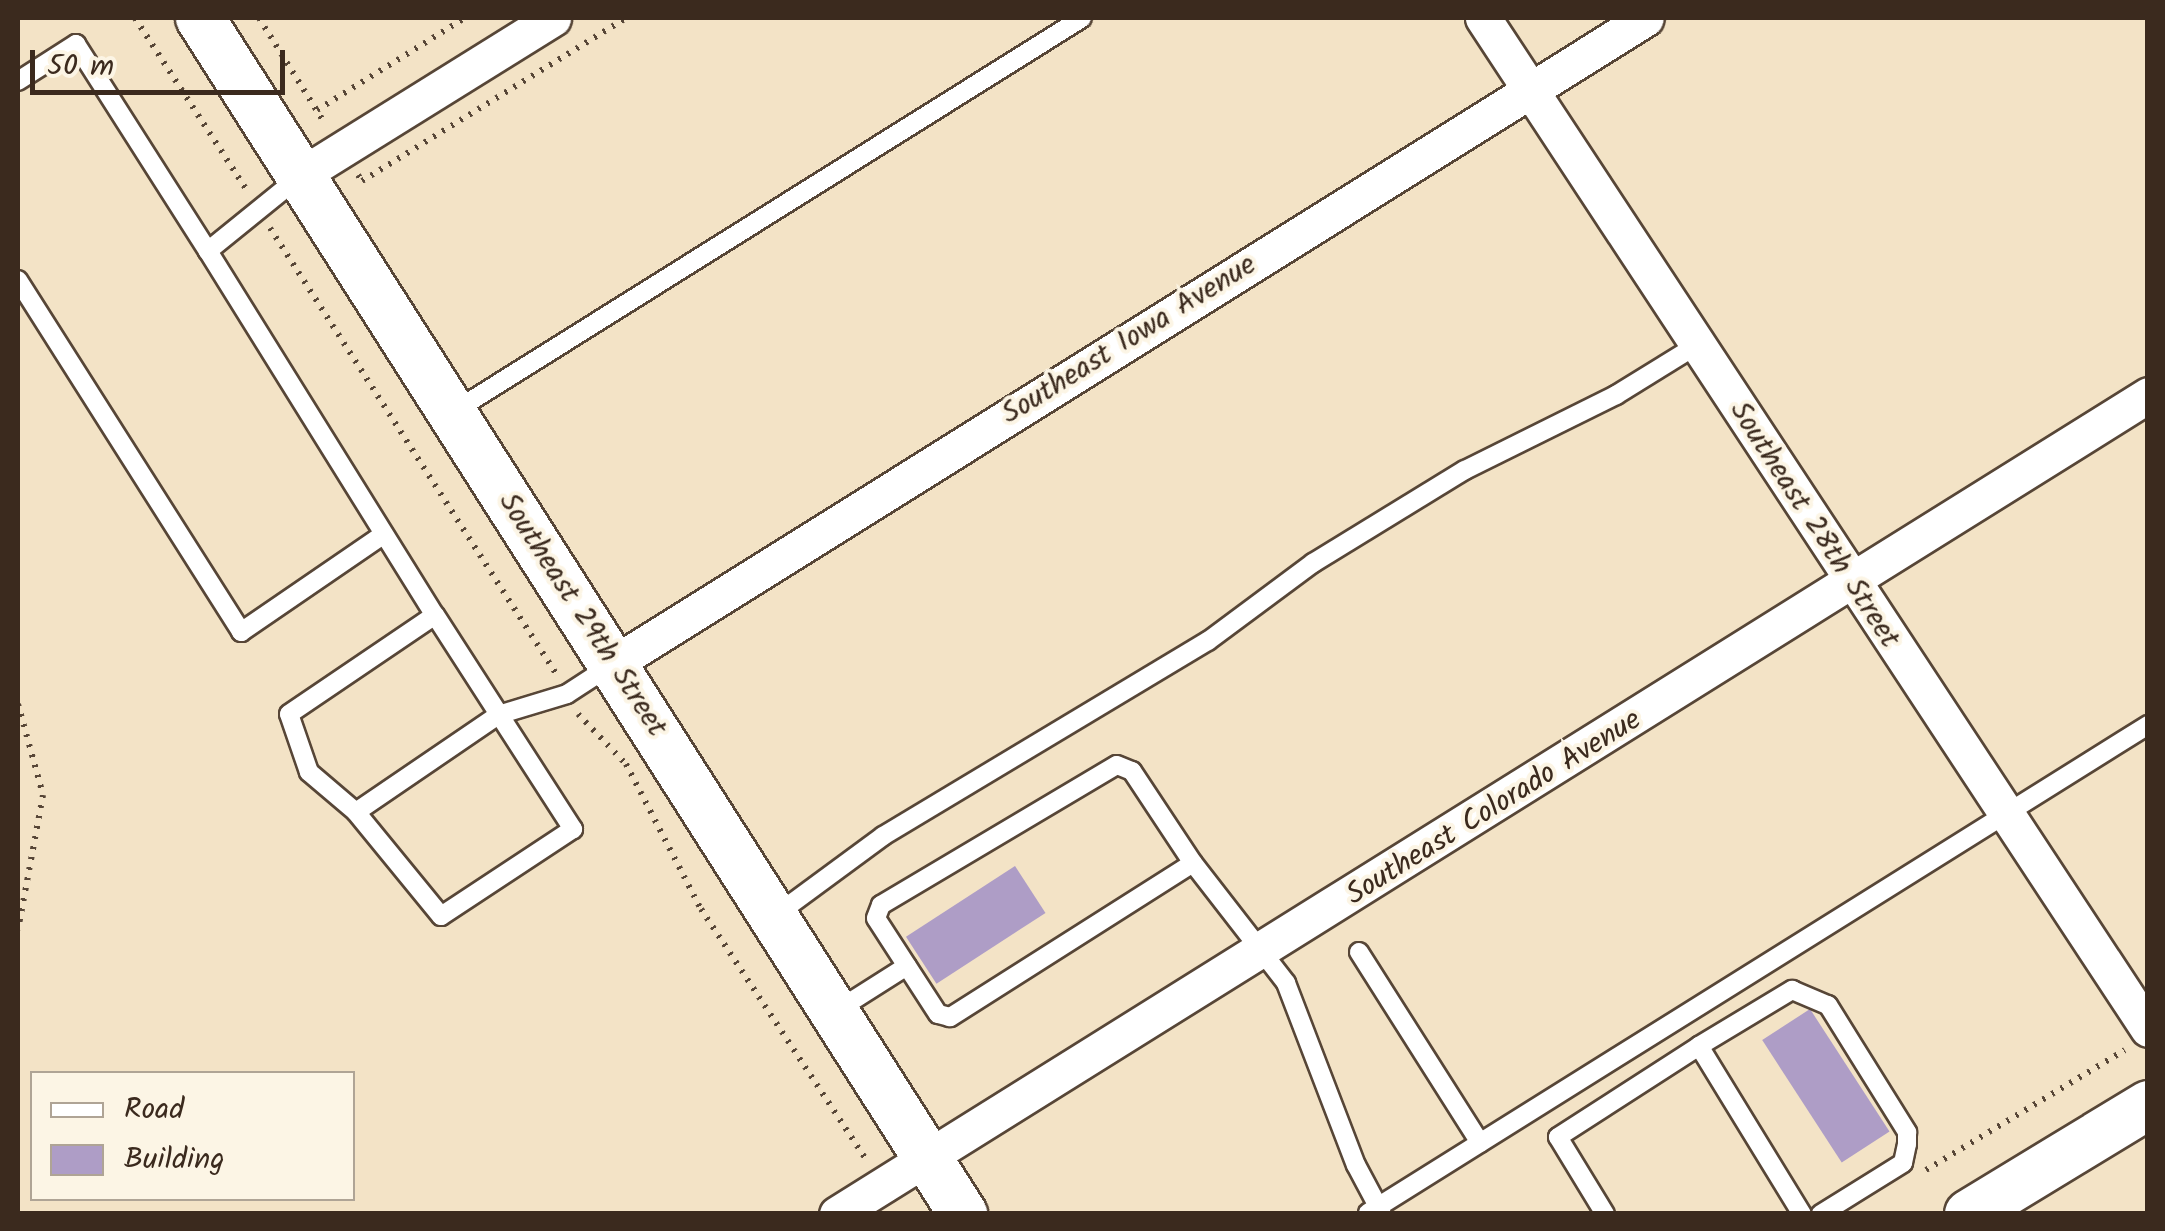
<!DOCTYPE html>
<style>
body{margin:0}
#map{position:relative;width:2165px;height:1231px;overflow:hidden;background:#f3e3c6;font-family:Kalam,sans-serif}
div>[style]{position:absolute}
.building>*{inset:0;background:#ae9dc6;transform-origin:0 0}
.path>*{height:6px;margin-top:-3px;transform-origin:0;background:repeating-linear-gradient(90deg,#574637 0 2.5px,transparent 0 10.5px)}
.roads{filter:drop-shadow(2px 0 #574637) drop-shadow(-2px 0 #574637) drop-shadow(0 2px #574637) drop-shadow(0 -2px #574637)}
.service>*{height:18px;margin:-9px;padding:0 9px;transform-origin:9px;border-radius:9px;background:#fff}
.minor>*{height:35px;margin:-17.5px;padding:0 17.5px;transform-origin:17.5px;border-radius:17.5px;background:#fff}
.secondary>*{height:48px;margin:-24px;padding:0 24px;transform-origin:24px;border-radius:24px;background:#fff}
span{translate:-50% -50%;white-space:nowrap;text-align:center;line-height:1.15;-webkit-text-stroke:8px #fcf5e5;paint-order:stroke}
.street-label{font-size:30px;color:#3b2a1e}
.frame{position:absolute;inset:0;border:20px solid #3b2a1e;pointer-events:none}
.legend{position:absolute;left:30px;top:1071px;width:325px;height:130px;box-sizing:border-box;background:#fcf5e5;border:2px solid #afa495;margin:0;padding:12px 18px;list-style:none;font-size:30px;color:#3b2a1e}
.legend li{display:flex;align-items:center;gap:20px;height:50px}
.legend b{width:50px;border:2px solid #afa495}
.scale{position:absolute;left:30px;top:50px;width:255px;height:45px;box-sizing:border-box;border:5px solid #3b2a1e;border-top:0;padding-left:12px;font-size:30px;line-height:35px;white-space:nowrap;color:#3b2a1e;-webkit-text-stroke:8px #fcf5e5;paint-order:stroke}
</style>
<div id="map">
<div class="building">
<i style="left:1015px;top:866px;width:56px;height:130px;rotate:57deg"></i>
<i style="left:1810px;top:1009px;width:146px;height:57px;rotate:57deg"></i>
</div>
<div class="path">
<i style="left:135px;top:18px;width:207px;rotate:57deg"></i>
<i style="left:259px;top:18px;width:123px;rotate:58deg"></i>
<i style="left:317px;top:110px;width:174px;rotate:-31.9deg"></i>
<i style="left:358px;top:175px;width:7px;rotate:56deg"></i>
<i style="left:362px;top:181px;width:310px;rotate:-31.7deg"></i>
<i style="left:270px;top:228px;width:528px;rotate:57.3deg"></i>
<i style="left:18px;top:704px;width:94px;rotate:74.6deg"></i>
<i style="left:43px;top:795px;width:137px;rotate:100.5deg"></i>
<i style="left:578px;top:714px;width:69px;rotate:46.2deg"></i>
<i style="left:626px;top:764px;width:163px;rotate:62.7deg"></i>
<i style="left:701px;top:909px;width:298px;rotate:56.6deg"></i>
<i style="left:1926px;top:1170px;width:232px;rotate:-31.1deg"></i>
</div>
<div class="roads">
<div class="service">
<i style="left:18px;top:81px;width:69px;rotate:-32.5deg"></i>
<i style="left:76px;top:44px;width:246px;rotate:57.5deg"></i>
<i style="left:298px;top:178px;width:116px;rotate:141deg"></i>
<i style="left:208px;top:251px;width:429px;rotate:58.1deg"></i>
<i style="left:18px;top:280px;width:417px;rotate:57.6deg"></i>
<i style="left:241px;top:632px;width:173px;rotate:-34.4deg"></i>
<i style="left:453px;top:412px;width:742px;rotate:-32.06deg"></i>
<i style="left:435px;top:615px;width:255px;rotate:57.2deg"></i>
<i style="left:573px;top:829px;width:158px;rotate:146.6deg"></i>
<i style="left:441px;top:916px;width:134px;rotate:-129.3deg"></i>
<i style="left:356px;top:812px;width:62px;rotate:-139.6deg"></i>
<i style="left:309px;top:772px;width:61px;rotate:-109deg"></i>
<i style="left:289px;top:714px;width:176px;rotate:-34.1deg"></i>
<i style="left:356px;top:812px;width:172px;rotate:-34.3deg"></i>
<i style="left:498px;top:715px;width:72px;rotate:-16.9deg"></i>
<i style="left:567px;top:694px;width:55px;rotate:-33.1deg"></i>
<i style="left:1193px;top:863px;width:288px;rotate:147.6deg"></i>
<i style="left:950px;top:1017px;width:12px;rotate:-166deg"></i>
<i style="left:938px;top:1014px;width:114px;rotate:-122.9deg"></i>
<i style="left:876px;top:918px;width:14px;rotate:-69deg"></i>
<i style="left:881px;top:905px;width:274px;rotate:-30.7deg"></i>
<i style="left:1117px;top:765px;width:16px;rotate:22deg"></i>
<i style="left:1132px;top:771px;width:110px;rotate:56.5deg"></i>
<i style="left:1193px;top:863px;width:152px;rotate:52.2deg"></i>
<i style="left:1286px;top:983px;width:195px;rotate:69deg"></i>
<i style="left:1356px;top:1165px;width:55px;rotate:62deg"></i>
<i style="left:776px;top:915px;width:133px;rotate:-36.4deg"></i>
<i style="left:883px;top:836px;width:379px;rotate:-31deg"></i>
<i style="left:1208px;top:641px;width:131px;rotate:-36.6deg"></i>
<i style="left:1313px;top:563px;width:178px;rotate:-31.5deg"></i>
<i style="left:1465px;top:470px;width:169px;rotate:-26.4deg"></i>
<i style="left:1616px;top:395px;width:95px;rotate:-31.7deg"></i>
<i style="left:1359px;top:952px;width:226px;rotate:57.6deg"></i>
<i style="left:836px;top:1011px;width:84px;rotate:-32.4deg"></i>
<i style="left:1699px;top:1046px;width:109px;rotate:-31.1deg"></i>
<i style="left:1792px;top:990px;width:39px;rotate:23deg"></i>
<i style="left:1828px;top:1005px;width:150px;rotate:58.1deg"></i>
<i style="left:1907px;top:1132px;width:12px;rotate:90deg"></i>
<i style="left:1907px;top:1144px;width:19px;rotate:102deg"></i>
<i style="left:1903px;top:1163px;width:97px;rotate:148.1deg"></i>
<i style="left:1368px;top:1213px;width:920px;rotate:-32.03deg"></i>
<i style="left:1605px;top:1214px;width:90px;rotate:-121.4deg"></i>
<i style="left:1558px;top:1137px;width:168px;rotate:-32.8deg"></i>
<i style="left:1699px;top:1046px;width:197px;rotate:58.5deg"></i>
</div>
<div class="minor">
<i style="left:1483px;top:18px;width:1210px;rotate:56.66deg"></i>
<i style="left:301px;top:175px;width:297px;rotate:-31.9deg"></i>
<i style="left:613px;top:664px;width:1218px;rotate:-32.02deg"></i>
<i style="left:837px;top:1214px;width:1546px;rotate:-31.99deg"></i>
</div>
<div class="secondary">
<i style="left:200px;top:18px;width:1419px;rotate:57.46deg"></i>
<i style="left:1969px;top:1214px;width:210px;rotate:-31.3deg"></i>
</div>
</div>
<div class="street-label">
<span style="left:1129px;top:340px;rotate:-32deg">Southeast Iowa Avenue</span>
<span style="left:1814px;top:525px;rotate:57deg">Southeast 28th Street</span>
<span style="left:582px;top:615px;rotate:57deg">Southeast 29th Street</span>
<span style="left:1494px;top:808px;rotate:-32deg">Southeast Colorado Avenue</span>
</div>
<div class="frame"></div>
<ul class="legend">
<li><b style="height:12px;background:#fff"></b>Road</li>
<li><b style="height:28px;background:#ae9dc6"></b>Building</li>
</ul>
<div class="scale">50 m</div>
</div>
